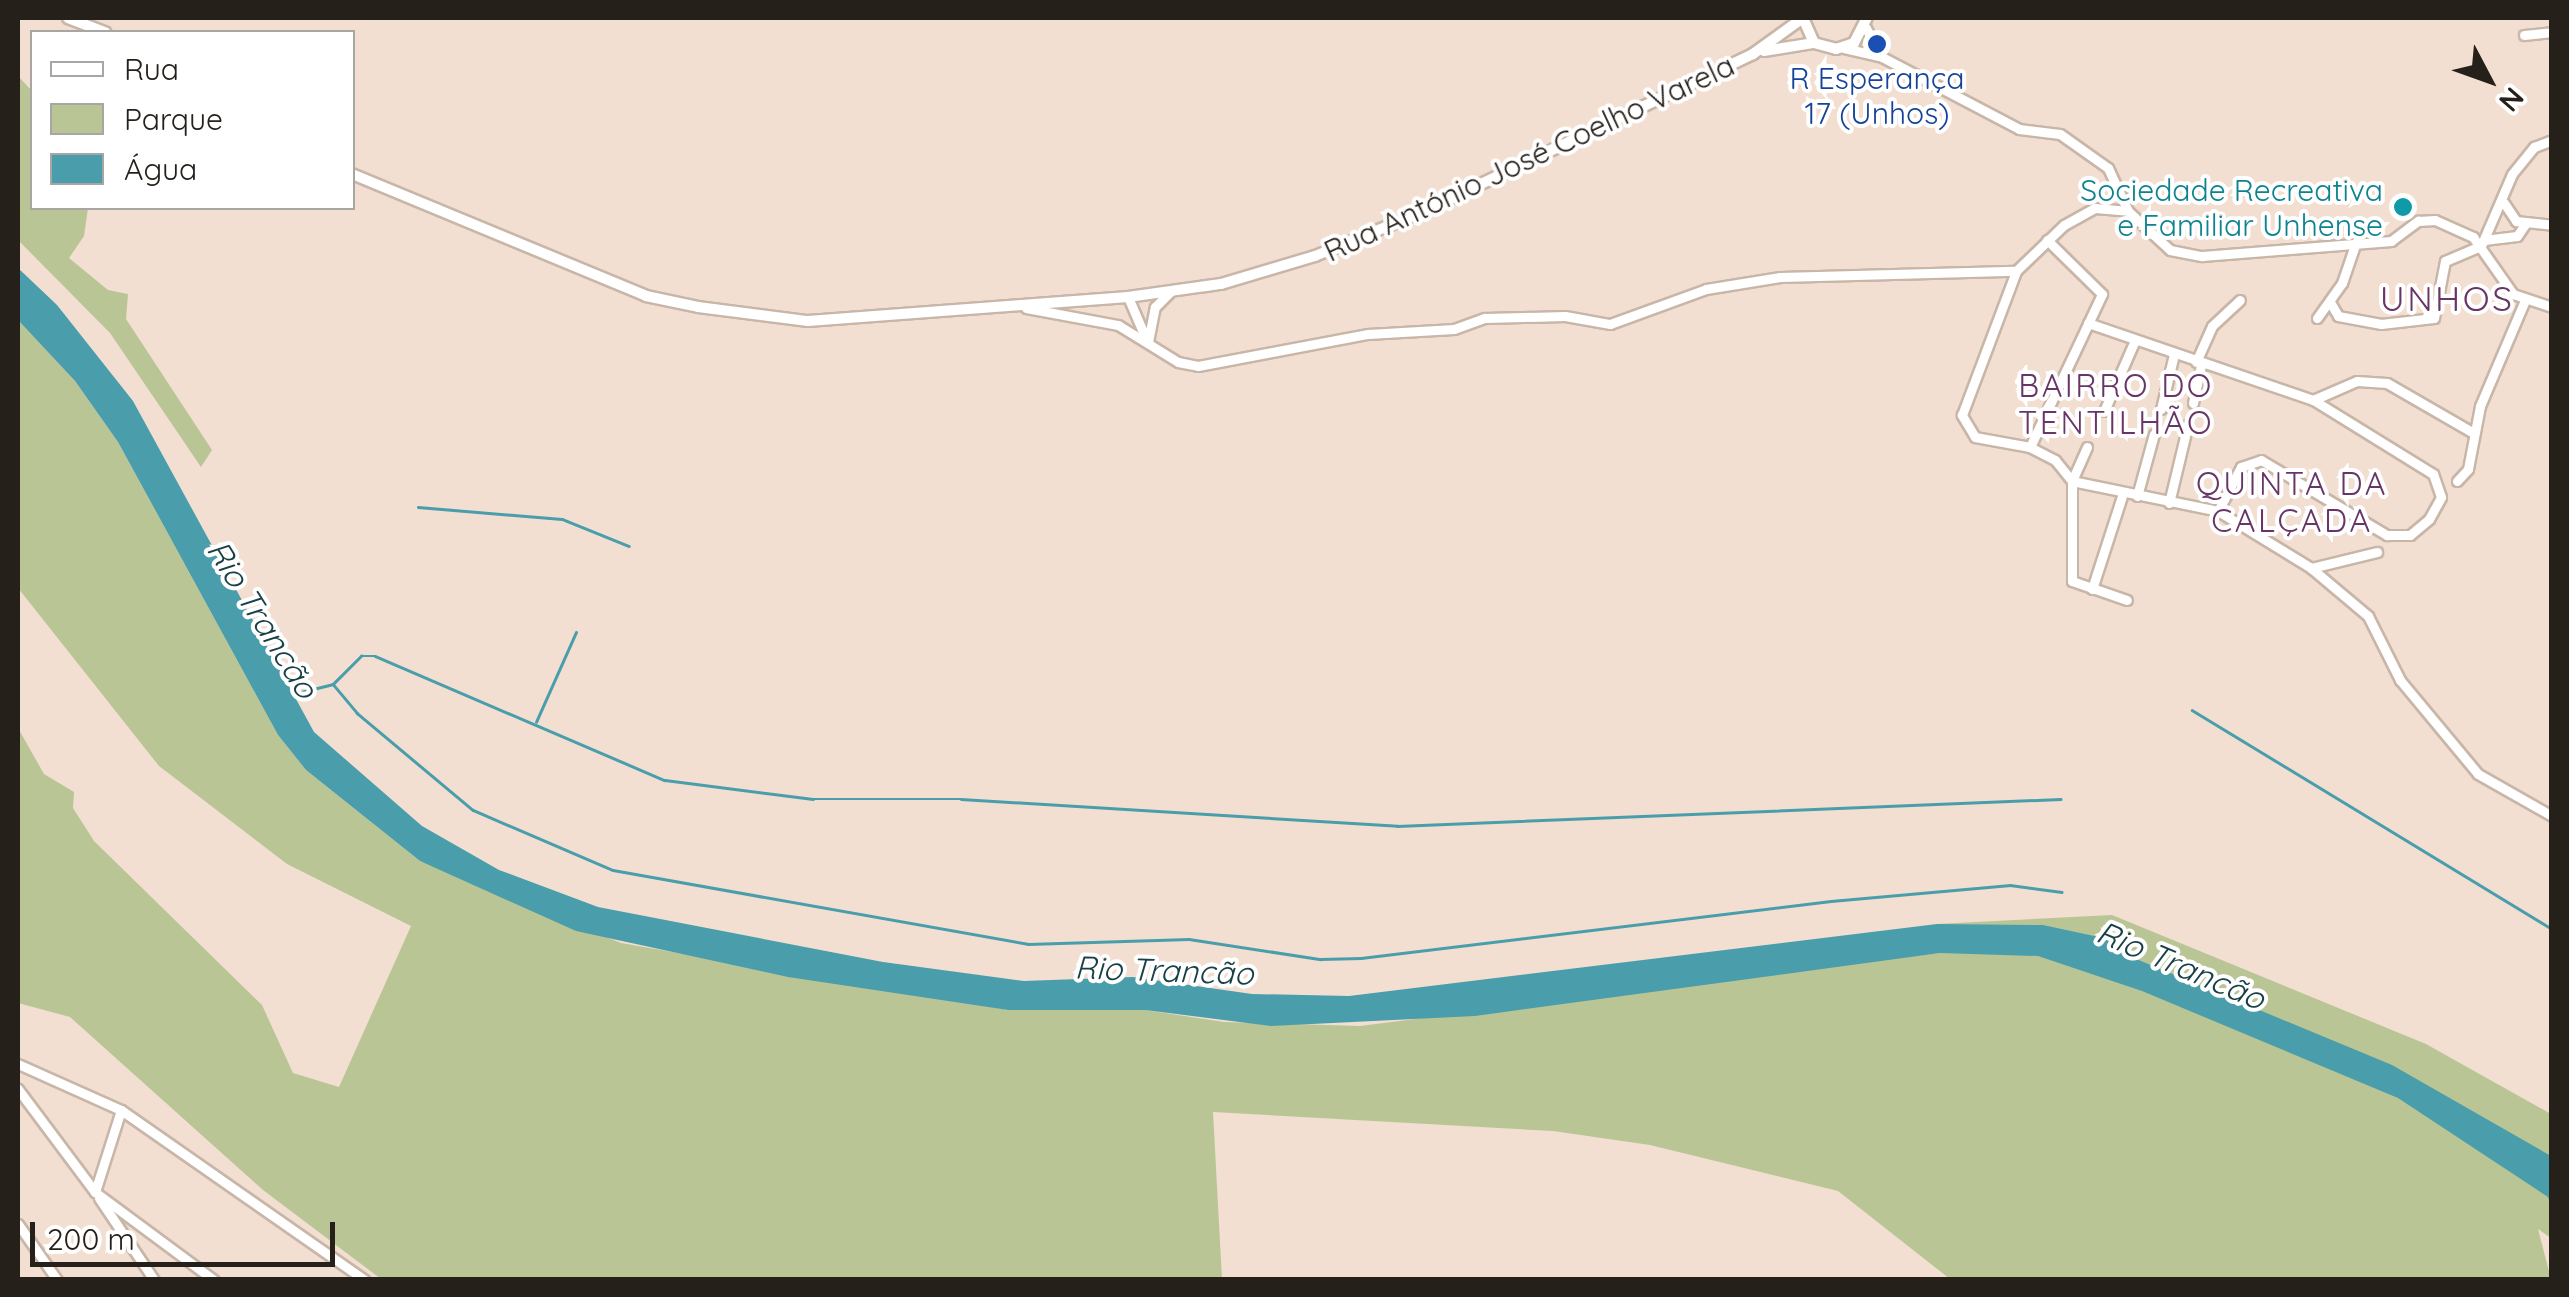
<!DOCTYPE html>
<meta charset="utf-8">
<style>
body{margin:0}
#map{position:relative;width:2569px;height:1297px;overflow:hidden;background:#f2dfd1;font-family:Quicksand,sans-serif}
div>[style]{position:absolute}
.green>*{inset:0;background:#bac596}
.water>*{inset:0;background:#4a9eab}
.stream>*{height:2.5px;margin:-1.25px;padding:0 1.25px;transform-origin:1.25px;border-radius:1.25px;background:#4a9eab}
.roads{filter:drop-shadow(2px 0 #c8b6a8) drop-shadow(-2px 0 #c8b6a8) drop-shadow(0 2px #c8b6a8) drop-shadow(0 -2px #c8b6a8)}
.minor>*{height:9px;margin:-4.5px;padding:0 4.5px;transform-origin:4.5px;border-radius:4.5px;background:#fff}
.tertiary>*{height:10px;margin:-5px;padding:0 5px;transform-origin:5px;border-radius:5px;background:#fff}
.dots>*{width:28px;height:28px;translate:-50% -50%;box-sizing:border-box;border:5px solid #fff;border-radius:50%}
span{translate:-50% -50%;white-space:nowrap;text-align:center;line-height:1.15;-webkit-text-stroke:8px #fff;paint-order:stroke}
.transit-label{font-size:30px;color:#164399}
.street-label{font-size:30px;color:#26201a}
.culture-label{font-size:30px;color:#0d838f}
.right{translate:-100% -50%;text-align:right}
.neighbourhood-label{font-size:32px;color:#683566;letter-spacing:2.5px}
.water-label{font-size:32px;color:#194046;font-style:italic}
.quarter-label{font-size:35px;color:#683566;letter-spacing:2.5px}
.frame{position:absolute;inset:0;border:20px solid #26201a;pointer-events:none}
.legend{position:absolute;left:30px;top:30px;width:325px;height:180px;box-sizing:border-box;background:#fff;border:2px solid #a8a6a3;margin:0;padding:12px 18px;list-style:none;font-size:30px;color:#26201a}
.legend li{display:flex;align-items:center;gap:20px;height:50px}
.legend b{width:50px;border:2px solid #a8a6a3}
.north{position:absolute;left:2439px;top:30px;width:100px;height:100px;-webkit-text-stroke:8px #fff;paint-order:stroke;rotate:131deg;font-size:28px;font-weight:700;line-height:40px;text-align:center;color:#26201a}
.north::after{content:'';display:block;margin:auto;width:35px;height:45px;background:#26201a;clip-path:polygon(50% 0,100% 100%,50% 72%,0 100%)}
.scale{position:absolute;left:30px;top:1222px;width:305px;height:45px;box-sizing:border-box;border:5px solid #26201a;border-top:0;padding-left:12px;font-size:30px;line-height:35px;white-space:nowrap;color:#26201a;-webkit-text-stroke:8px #fff;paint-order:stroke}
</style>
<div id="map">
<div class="green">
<i style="clip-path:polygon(18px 76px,32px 91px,32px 208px,88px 208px,84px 236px,69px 258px,108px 290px,128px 294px,126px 319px,212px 450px,201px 467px,110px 333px,18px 240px)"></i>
<i style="clip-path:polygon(18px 320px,75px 381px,118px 442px,278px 735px,306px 770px,420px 861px,621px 943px,1008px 1010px,1145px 1010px,1224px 1022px,1360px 1026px,1939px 953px,1937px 924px,2112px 915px,2426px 1044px,2551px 1114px,2551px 1238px,2538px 1229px,2551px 1279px,1950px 1279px,1838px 1191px,1650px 1145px,1553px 1131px,1213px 1112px,1222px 1279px,381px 1279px,263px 1190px,70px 1017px,18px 1003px,18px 728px,44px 774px,74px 792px,73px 808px,94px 841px,262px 1005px,293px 1073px,339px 1087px,411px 926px,287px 864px,159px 766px,18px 588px)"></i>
</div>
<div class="water">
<i style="clip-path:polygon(18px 268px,57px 305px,133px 401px,314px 732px,422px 826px,499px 870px,598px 907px,883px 962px,1024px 981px,1133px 977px,1252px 994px,1349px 996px,1937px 924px,2043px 925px,2122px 942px,2129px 956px,2392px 1065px,2551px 1156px,2551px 1206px,2548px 1197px,2398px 1098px,2142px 991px,2038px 956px,1940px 953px,1475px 1016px,1271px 1026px,1145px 1010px,1008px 1010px,788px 977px,576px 931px,420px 861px,306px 770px,278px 735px,118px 442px,75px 381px,18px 320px)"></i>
</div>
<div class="stream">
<i style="left:418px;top:507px;width:144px;rotate:4.8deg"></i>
<i style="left:562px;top:519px;width:72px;rotate:21.9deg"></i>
<i style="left:333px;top:684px;width:38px;rotate:50deg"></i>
<i style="left:357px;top:713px;width:151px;rotate:39.9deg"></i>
<i style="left:473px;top:810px;width:152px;rotate:23.2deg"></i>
<i style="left:613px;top:870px;width:422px;rotate:10.1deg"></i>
<i style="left:1028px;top:944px;width:161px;rotate:-1.8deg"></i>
<i style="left:1189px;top:939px;width:133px;rotate:8.7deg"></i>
<i style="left:1320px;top:959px;width:41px;rotate:-1.4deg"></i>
<i style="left:1361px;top:958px;width:473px;rotate:-6.9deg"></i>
<i style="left:1831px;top:901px;width:180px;rotate:-5.1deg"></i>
<i style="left:2010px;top:885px;width:52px;rotate:7.7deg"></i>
<i style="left:297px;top:693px;width:37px;rotate:-14deg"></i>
<i style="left:333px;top:684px;width:40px;rotate:-45deg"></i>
<i style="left:361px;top:656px;width:14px"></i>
<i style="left:375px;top:656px;width:315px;rotate:23.2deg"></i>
<i style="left:665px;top:780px;width:149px;rotate:7.3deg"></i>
<i style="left:813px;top:799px;width:148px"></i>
<i style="left:961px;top:799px;width:437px;rotate:3.5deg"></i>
<i style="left:1397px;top:826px;width:664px;rotate:-2.33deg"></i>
<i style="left:2192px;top:710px;width:421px;rotate:31.3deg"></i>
<i style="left:536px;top:722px;width:98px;rotate:-66deg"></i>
</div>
<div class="roads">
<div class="minor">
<i style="left:1866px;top:28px;width:30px;rotate:63deg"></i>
<i style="left:2524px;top:35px;width:28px;rotate:-6deg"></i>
<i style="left:1844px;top:48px;width:39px;rotate:13deg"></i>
<i style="left:1882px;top:57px;width:155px;rotate:27.7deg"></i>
<i style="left:2019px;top:129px;width:41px;rotate:7deg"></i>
<i style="left:2060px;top:134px;width:59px;rotate:35.3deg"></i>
<i style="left:2108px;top:168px;width:47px;rotate:65.1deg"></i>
<i style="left:2504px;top:203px;width:22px;rotate:56deg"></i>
<i style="left:2516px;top:221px;width:36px;rotate:6deg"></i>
<i style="left:2484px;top:240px;width:33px;rotate:-7deg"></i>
<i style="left:2517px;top:236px;width:14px;rotate:-56deg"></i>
<i style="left:2481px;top:246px;width:78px;rotate:-66.7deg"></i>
<i style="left:2512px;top:174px;width:35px;rotate:-51deg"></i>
<i style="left:2534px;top:147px;width:19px;rotate:-21deg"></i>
<i style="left:1128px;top:297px;width:46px;rotate:66.8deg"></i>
<i style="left:2330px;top:302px;width:16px;rotate:60deg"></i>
<i style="left:2338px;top:316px;width:44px;rotate:10.5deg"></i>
<i style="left:2381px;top:324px;width:53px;rotate:-6.5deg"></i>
<i style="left:2434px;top:318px;width:58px;rotate:-79.1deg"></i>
<i style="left:2445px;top:261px;width:39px;rotate:-23deg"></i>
<i style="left:1026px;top:308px;width:94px;rotate:10.5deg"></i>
<i style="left:1118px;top:325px;width:70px;rotate:31.7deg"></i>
<i style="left:1178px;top:362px;width:20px;rotate:11deg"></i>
<i style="left:1198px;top:366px;width:173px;rotate:-10.7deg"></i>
<i style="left:1368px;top:334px;width:86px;rotate:-3.3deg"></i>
<i style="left:1454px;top:329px;width:33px;rotate:-20deg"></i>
<i style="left:1485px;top:318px;width:80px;rotate:-1.4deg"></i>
<i style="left:1565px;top:316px;width:46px;rotate:10.1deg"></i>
<i style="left:1610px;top:324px;width:102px;rotate:-20deg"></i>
<i style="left:1706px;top:289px;width:75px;rotate:-9.2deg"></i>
<i style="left:1780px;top:277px;width:236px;rotate:-1.5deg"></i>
<i style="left:2317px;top:318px;width:43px;rotate:-54.5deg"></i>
<i style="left:2342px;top:283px;width:43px;rotate:-71.1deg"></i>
<i style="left:2088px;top:323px;width:238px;rotate:18.9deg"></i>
<i style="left:2313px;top:400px;width:48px;rotate:-23.4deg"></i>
<i style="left:2357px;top:381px;width:30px;rotate:4deg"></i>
<i style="left:2387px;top:383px;width:98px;rotate:30deg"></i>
<i style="left:1148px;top:342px;width:36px;rotate:-79deg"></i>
<i style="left:1155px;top:307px;width:21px;rotate:-45deg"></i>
<i style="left:2196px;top:362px;width:39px;rotate:-66deg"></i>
<i style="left:2212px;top:326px;width:38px;rotate:-43deg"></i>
<i style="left:2193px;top:403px;width:40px;rotate:-78deg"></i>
<i style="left:2161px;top:409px;width:57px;rotate:-76.7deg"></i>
<i style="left:2104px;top:411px;width:77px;rotate:-66.4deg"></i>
<i style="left:2030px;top:447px;width:169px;rotate:-64.8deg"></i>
<i style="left:2102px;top:294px;width:77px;rotate:-135.5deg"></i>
<i style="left:2087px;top:447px;width:37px;rotate:114deg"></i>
<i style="left:2072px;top:481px;width:100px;rotate:90deg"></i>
<i style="left:2072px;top:581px;width:58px;rotate:19.1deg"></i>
<i style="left:2072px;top:481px;width:27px;rotate:-129deg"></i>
<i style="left:2055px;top:460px;width:28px;rotate:-153deg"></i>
<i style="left:2030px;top:447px;width:56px;rotate:-169.7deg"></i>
<i style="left:1975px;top:437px;width:26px;rotate:-121deg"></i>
<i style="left:1962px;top:415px;width:154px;rotate:-69.4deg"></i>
<i style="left:2016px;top:271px;width:66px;rotate:-43.8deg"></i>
<i style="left:2064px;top:225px;width:35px;rotate:-29deg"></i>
<i style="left:2095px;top:208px;width:33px;rotate:5deg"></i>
<i style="left:2128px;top:211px;width:57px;rotate:42.9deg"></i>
<i style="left:2170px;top:250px;width:33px;rotate:11deg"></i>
<i style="left:2202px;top:256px;width:190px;rotate:-4.5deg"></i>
<i style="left:2391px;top:241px;width:34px;rotate:-37deg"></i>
<i style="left:2418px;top:221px;width:17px;rotate:-3deg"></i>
<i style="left:2435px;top:220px;width:42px;rotate:24.1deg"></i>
<i style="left:2473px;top:237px;width:70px;rotate:54.9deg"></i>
<i style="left:2513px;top:294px;width:41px;rotate:18.4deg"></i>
<i style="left:2072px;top:481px;width:149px;rotate:11.6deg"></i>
<i style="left:2218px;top:511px;width:109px;rotate:31.5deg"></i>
<i style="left:2311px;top:568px;width:75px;rotate:40.1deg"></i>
<i style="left:2368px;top:616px;width:72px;rotate:63.4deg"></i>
<i style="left:2400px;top:680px;width:122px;rotate:50.3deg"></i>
<i style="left:2478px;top:774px;width:85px;rotate:29.6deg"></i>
<i style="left:2457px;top:481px;width:16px;rotate:-47deg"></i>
<i style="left:2468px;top:469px;width:64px;rotate:-79.2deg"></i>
<i style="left:2480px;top:406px;width:115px;rotate:-67deg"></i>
<i style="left:2137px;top:496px;width:64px;rotate:-74.7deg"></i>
<i style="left:2169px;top:503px;width:81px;rotate:-76.5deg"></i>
<i style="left:2218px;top:511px;width:50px;rotate:-62.4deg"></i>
<i style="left:2241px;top:467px;width:21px;rotate:-19deg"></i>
<i style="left:2261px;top:460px;width:147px;rotate:30.8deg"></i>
<i style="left:2387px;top:535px;width:23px"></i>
<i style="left:2410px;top:535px;width:25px;rotate:-40deg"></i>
<i style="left:2429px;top:519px;width:25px;rotate:-61deg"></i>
<i style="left:2441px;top:497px;width:24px;rotate:-109deg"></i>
<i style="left:2433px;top:474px;width:141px;rotate:-148.3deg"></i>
<i style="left:2311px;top:568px;width:68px;rotate:-13.6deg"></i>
<i style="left:2092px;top:589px;width:101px;rotate:-72.1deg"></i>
<i style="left:18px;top:1064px;width:113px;rotate:24.1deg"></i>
<i style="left:121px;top:1110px;width:86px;rotate:107.6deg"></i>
<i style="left:95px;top:1192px;width:129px;rotate:-126.8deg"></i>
<i style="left:121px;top:1110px;width:297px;rotate:34.9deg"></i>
<i style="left:95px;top:1192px;width:148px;rotate:36.5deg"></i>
<i style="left:99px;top:1198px;width:99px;rotate:56.1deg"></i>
<i style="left:18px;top:1224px;width:68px;rotate:55.1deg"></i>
</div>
<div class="tertiary">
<i style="left:68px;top:18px;width:40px;rotate:21deg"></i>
<i style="left:1803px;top:18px;width:27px;rotate:66deg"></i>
<i style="left:1814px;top:43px;width:23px;rotate:15deg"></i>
<i style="left:1836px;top:49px;width:19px;rotate:-18deg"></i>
<i style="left:1854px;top:43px;width:28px;rotate:-63deg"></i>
<i style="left:1764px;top:51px;width:51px;rotate:-9.1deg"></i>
<i style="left:352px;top:174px;width:318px;rotate:22.5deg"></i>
<i style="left:646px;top:296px;width:53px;rotate:11.9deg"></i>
<i style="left:698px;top:307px;width:111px;rotate:7.3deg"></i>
<i style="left:808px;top:321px;width:321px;rotate:-4.3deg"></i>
<i style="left:1128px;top:297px;width:94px;rotate:-8deg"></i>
<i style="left:1221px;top:284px;width:98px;rotate:-16.6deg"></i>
<i style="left:1315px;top:256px;width:116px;rotate:-22.4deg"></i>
<i style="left:1422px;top:212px;width:367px;rotate:-25.5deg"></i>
<i style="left:1753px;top:54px;width:62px;rotate:-35.8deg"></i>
</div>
</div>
<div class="dots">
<i style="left:1877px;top:44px;background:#1a4fb4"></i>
<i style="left:2403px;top:207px;background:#0f9aa8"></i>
</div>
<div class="transit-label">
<span style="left:1877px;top:95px">R Esperança<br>17 (Unhos)</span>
</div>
<div class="street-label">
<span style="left:1529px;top:158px;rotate:-25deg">Rua António José Coelho Varela</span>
</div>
<div class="culture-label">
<span class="right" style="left:2383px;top:207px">Sociedade Recreativa<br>e Familiar Unhense</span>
</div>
<div class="neighbourhood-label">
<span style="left:2116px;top:404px">BAIRRO DO<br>TENTILHÃO</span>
<span style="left:2292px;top:502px">QUINTA DA<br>CALÇADA</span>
</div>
<div class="water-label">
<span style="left:263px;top:619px;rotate:58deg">Rio Trancão</span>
<span style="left:2181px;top:965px;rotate:23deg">Rio Trancão</span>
<span style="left:1164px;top:970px;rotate:2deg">Rio Trancão</span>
</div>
<div class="quarter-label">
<span style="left:2447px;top:298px">UNHOS</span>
</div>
<div class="frame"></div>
<ul class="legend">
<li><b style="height:12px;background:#fff"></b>Rua</li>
<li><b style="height:28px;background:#bac596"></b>Parque</li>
<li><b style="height:28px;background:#4a9eab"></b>Água</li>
</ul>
<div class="north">N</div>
<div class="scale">200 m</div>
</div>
